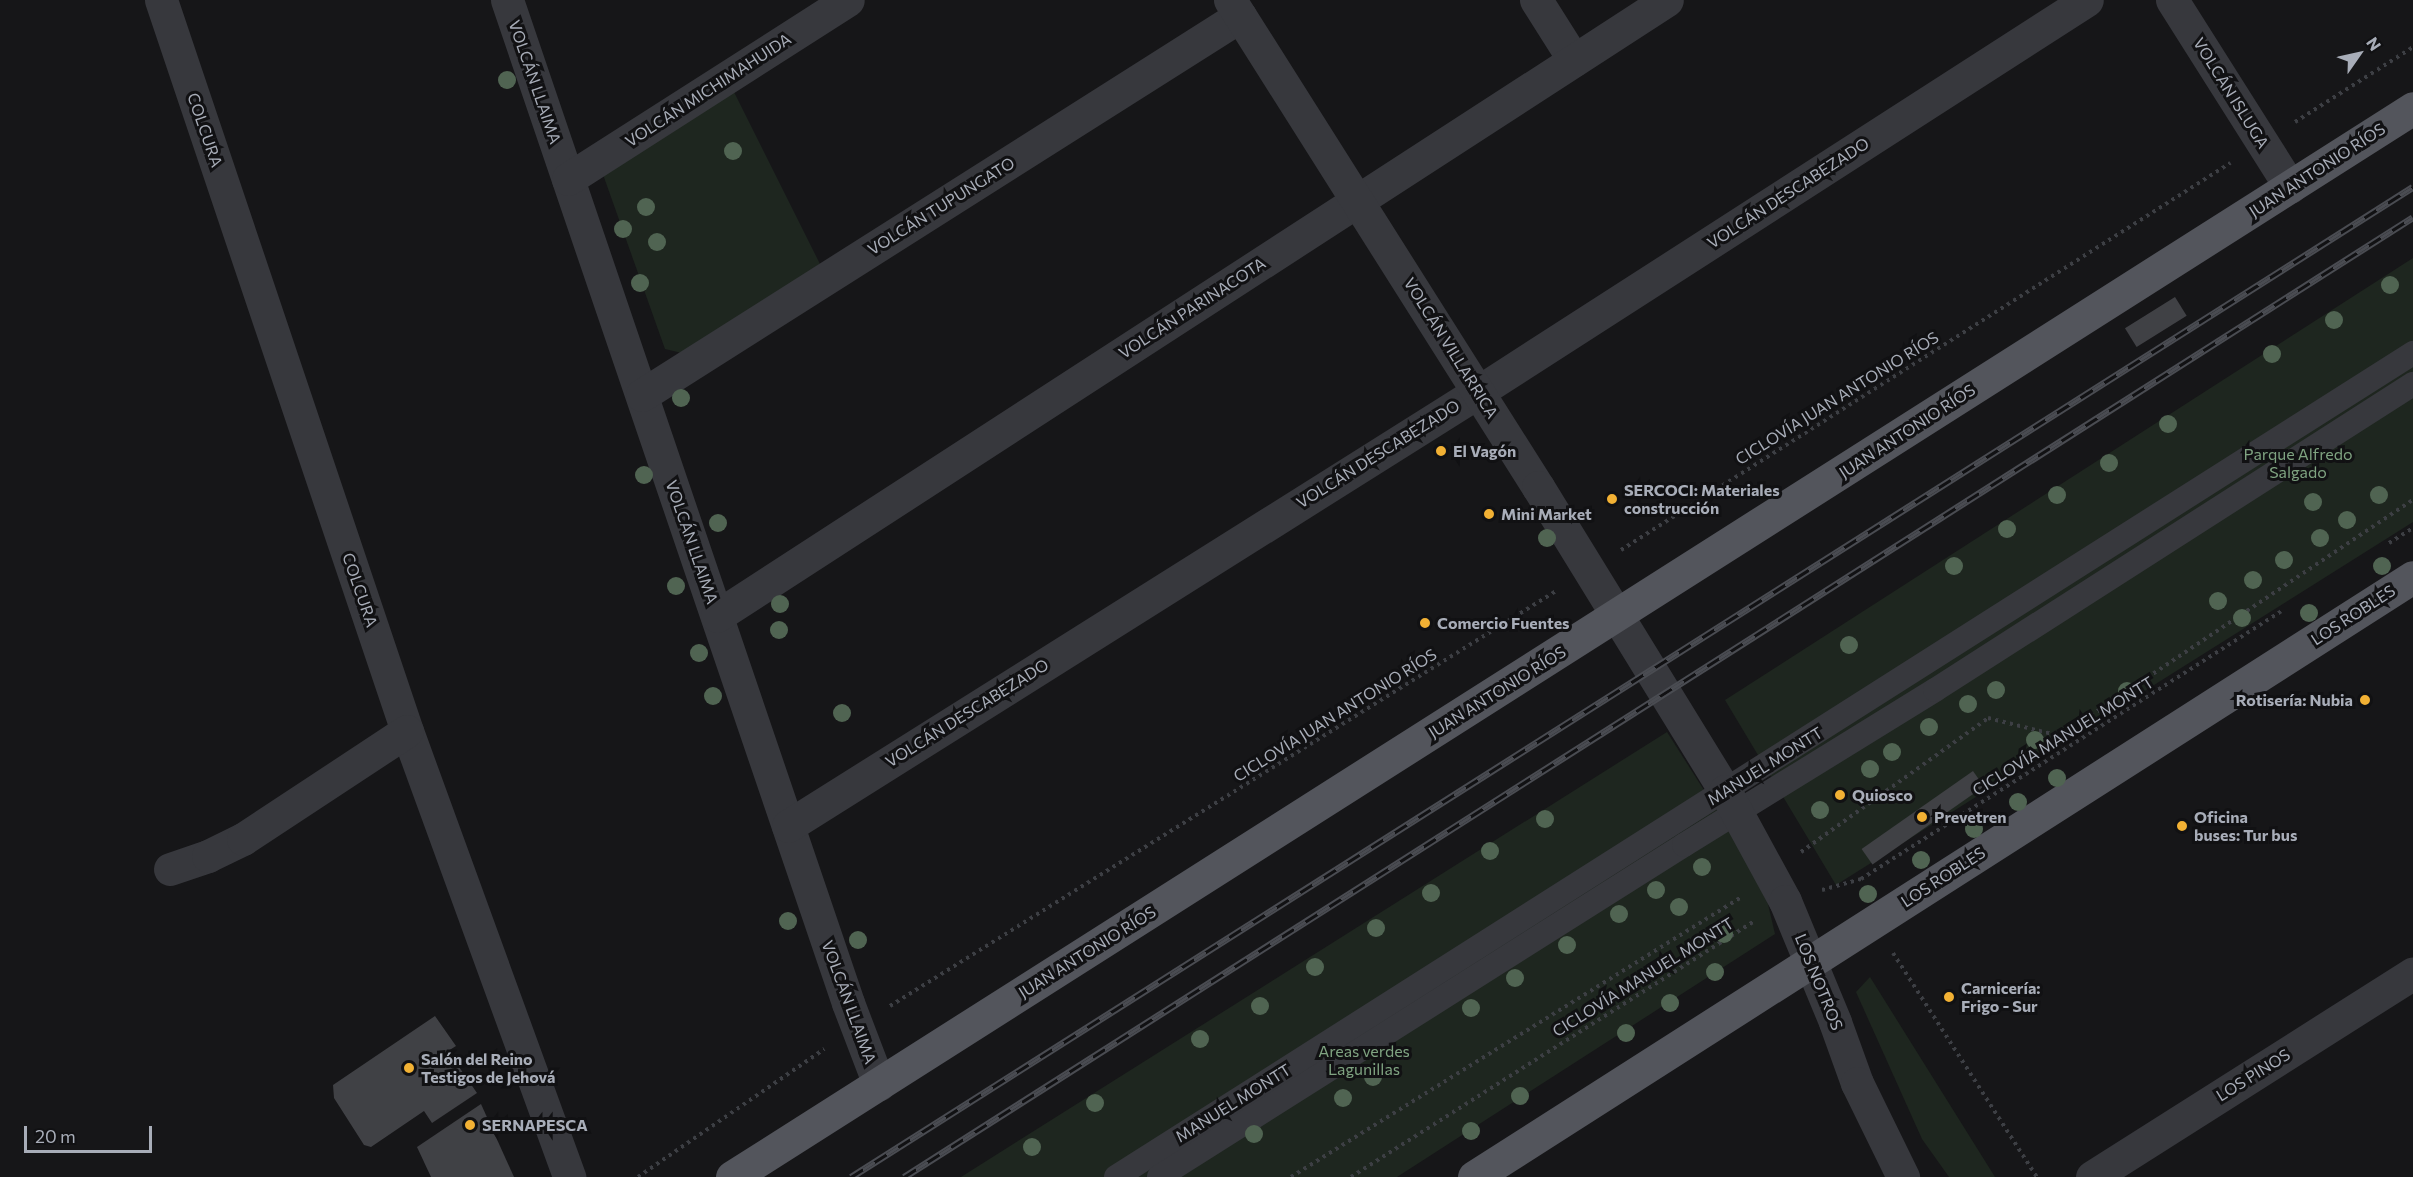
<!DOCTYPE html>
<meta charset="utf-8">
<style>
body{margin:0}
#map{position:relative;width:2413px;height:1177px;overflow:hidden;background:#161618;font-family:Commissioner,sans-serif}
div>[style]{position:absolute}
.green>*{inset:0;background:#1e261f}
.building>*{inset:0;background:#404145;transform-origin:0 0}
.path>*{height:4px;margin-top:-2px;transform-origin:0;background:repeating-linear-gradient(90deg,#3d3f44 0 3px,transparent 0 7.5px)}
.service>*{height:24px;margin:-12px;padding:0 12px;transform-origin:12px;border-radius:12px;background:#37383d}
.minor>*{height:33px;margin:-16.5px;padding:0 16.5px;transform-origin:16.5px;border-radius:16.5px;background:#37383d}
.tertiary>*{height:33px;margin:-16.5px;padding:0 16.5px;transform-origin:16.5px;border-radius:16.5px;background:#37383d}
.primary>*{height:33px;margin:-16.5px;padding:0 16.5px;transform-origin:16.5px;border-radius:16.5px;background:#53555c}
.rail>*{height:7px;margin-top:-3.5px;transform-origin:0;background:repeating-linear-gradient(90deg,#111113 0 14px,#4a4c52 0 28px);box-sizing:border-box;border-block:2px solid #4a4c52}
.trees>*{width:18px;height:18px;margin:-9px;border-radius:50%;background:#506452}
.dots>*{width:16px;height:16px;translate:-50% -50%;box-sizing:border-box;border:3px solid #111113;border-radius:50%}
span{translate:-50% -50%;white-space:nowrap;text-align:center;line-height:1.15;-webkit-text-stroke:6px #111113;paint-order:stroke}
.street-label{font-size:16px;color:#a8adb8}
.poi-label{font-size:16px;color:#a8adb8;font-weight:700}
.left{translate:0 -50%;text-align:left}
.right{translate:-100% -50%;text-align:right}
.park-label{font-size:16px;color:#7fa381}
.north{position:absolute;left:2329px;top:24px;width:60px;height:60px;-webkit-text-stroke:4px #111113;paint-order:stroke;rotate:56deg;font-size:16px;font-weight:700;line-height:24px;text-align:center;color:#a8adb8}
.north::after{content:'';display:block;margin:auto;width:21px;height:27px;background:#a8adb8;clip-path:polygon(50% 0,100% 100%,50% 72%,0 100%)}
.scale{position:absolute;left:24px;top:1126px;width:128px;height:27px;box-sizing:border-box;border:3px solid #a8adb8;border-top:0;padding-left:8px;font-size:18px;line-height:21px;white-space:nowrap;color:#a8adb8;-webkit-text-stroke:4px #111113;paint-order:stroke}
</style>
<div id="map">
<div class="green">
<i style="clip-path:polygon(731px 86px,820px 264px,686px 354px,665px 349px,600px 166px)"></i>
<i style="clip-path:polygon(2413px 258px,2413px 522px,1836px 885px,1725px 700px)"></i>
<i style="clip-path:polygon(1667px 732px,1763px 883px,1775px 934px,1397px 1177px,961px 1177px)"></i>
<i style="clip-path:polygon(1870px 977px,1995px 1177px,1949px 1177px,1922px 1139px,1856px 992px)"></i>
</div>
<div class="building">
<i style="left:2175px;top:297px;width:22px;height:59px;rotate:58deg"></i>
<i style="left:1973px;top:771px;width:19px;height:136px;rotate:55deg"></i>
<i style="clip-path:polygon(435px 1016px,456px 1046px,448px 1051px,477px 1093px,432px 1123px,424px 1111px,371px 1147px,364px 1145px,334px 1098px,333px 1085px)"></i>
<i style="clip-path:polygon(481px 1104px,514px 1177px,431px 1177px,417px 1147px)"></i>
</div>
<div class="path">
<i style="left:2295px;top:122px;width:140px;rotate:-32.4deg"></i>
<i style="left:2389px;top:543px;width:28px;rotate:-32deg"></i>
<i style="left:1621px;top:550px;width:722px;rotate:-32.43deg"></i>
<i style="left:1801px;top:852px;width:230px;rotate:-35.6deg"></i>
<i style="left:1988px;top:718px;width:74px;rotate:14deg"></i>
<i style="left:2060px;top:736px;width:425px;rotate:-33.8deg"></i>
<i style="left:1822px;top:890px;width:41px;rotate:-15.8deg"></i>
<i style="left:1861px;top:879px;width:498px;rotate:-32.5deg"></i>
<i style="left:1893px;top:953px;width:266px;rotate:57.3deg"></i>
<i style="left:890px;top:1006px;width:785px;rotate:-31.93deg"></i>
<i style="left:638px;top:1177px;width:226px;rotate:-34.5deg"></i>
<i style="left:1291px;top:1177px;width:529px;rotate:-31.86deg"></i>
<i style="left:1351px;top:1177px;width:476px;rotate:-32.4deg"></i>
</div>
<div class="service">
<i style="left:1116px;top:1177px;width:1537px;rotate:-32.43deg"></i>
<i style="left:1159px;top:1177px;width:621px;rotate:-32.31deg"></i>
<i style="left:1684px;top:845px;width:295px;rotate:-31.7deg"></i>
<i style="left:1935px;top:690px;width:568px;rotate:-32.63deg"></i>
</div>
<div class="minor">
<i style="left:161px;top:0;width:771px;rotate:71.4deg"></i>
<i style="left:407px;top:731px;width:475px;rotate:70deg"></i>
<i style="left:507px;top:0;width:1059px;rotate:71.22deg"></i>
<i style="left:848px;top:1003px;width:87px;rotate:69.1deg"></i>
<i style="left:1536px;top:0;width:71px;rotate:57.7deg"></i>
<i style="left:2172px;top:0;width:221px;rotate:57.7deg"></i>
<i style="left:568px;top:179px;width:332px;rotate:-32.6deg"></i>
<i style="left:642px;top:395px;width:708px;rotate:-32.37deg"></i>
<i style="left:717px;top:616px;width:1132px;rotate:-32.96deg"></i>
<i style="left:788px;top:826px;width:815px;rotate:-32.17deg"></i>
<i style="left:1478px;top:392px;width:724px;rotate:-32.77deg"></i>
<i style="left:170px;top:869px;width:40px;rotate:-18.9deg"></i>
<i style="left:208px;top:856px;width:39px;rotate:-26deg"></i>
<i style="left:243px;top:839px;width:196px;rotate:-33.4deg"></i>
<i style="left:2092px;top:1177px;width:380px;rotate:-32.4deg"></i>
</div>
<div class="tertiary">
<i style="left:1230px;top:0;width:576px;rotate:57.69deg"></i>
<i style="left:1538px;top:487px;width:357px;rotate:58.4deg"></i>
<i style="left:1725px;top:791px;width:125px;rotate:61.4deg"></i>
<i style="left:1785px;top:901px;width:131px;rotate:67.5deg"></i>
<i style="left:1835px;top:1022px;width:65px;rotate:70.2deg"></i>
<i style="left:1857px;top:1083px;width:105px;rotate:63.9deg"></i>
</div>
<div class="primary">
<i style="left:732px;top:1177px;width:1992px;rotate:-32.45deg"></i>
<i style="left:1474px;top:1177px;width:1114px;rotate:-32.58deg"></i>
</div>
<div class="rail">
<i style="left:851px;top:1177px;width:1849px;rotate:-32.37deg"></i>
<i style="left:904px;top:1177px;width:1788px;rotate:-32.46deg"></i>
</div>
<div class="trees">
<i style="left:507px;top:80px"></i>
<i style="left:733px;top:151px"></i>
<i style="left:646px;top:207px"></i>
<i style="left:623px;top:229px"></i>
<i style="left:657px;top:242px"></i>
<i style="left:640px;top:283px"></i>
<i style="left:2390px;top:285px"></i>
<i style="left:2334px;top:320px"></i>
<i style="left:2272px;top:354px"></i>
<i style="left:681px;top:398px"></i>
<i style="left:2168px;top:424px"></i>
<i style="left:2109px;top:463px"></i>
<i style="left:644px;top:475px"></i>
<i style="left:2057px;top:495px"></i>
<i style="left:2379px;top:495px"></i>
<i style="left:2313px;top:502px"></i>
<i style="left:2347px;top:520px"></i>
<i style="left:718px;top:523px"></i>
<i style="left:2007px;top:529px"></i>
<i style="left:1547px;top:538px"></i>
<i style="left:2320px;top:538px"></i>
<i style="left:2284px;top:560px"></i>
<i style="left:1954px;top:566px"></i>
<i style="left:2382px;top:566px"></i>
<i style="left:2253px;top:580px"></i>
<i style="left:676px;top:586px"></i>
<i style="left:2218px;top:601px"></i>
<i style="left:780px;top:604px"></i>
<i style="left:2309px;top:613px"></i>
<i style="left:2242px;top:618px"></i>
<i style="left:779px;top:630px"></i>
<i style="left:1849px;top:645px"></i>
<i style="left:699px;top:653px"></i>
<i style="left:1996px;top:690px"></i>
<i style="left:2127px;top:691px"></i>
<i style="left:713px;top:696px"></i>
<i style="left:1968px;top:704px"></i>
<i style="left:842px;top:713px"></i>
<i style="left:1929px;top:727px"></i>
<i style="left:2035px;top:740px"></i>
<i style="left:1892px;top:752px"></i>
<i style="left:1870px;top:769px"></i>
<i style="left:2057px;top:778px"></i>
<i style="left:2018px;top:802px"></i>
<i style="left:1820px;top:810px"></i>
<i style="left:1545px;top:819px"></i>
<i style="left:1974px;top:829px"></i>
<i style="left:1490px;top:851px"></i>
<i style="left:1921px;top:860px"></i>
<i style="left:1702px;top:867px"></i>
<i style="left:1656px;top:890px"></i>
<i style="left:1431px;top:893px"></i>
<i style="left:1868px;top:894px"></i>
<i style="left:1679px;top:907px"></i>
<i style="left:1619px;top:914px"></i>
<i style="left:788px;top:921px"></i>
<i style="left:1376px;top:928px"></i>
<i style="left:1724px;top:934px"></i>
<i style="left:858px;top:940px"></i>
<i style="left:1567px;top:945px"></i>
<i style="left:1315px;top:967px"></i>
<i style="left:1715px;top:972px"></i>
<i style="left:1515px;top:978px"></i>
<i style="left:1670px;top:1003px"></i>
<i style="left:1260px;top:1006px"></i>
<i style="left:1471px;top:1008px"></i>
<i style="left:1626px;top:1033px"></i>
<i style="left:1200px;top:1039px"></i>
<i style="left:1373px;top:1077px"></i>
<i style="left:1520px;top:1096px"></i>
<i style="left:1343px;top:1098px"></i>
<i style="left:1095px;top:1103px"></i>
<i style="left:1471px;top:1131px"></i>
<i style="left:1254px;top:1134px"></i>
<i style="left:1032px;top:1147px"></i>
</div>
<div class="dots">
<i style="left:1441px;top:451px;background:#f2b134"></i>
<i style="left:1612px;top:499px;background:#f2b134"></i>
<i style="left:1489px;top:514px;background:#f2b134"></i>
<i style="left:1425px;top:623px;background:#f2b134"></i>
<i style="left:2365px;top:700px;background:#f2b134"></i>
<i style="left:1840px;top:795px;background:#f2b134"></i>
<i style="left:1922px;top:817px;background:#f2b134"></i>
<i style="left:2182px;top:826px;background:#f2b134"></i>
<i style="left:1949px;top:997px;background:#f2b134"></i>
<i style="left:409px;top:1068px;background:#f2b134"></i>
<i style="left:470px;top:1125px;background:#f2b134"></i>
</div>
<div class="street-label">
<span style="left:535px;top:82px;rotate:71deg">VOLCÁN LLAIMA</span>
<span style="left:708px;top:90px;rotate:-33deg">VOLCÁN MICHIMAHUIDA</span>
<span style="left:2231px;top:93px;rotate:58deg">VOLCÁN ISLUGA</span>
<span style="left:205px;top:130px;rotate:71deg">COLCURA</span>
<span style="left:2317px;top:170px;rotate:-33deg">JUAN ANTONIO RÍOS</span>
<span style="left:1788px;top:193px;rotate:-33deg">VOLCÁN DESCABEZADO</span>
<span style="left:941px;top:206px;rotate:-32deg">VOLCÁN TUPUNGATO</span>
<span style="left:1192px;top:308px;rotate:-33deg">VOLCÁN PARINACOTA</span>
<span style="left:1451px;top:348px;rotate:58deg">VOLCÁN VILLARRICA</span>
<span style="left:1837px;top:398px;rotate:-32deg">CICLOVÍA JUAN ANTONIO RÍOS</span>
<span style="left:1907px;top:431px;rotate:-33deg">JUAN ANTONIO RÍOS</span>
<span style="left:1378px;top:454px;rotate:-32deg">VOLCÁN DESCABEZADO</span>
<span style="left:692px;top:542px;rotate:71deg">VOLCÁN LLAIMA</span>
<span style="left:360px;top:590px;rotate:71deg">COLCURA</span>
<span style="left:2353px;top:615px;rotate:-33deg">LOS ROBLES</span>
<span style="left:1497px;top:692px;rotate:-32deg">JUAN ANTONIO RÍOS</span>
<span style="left:967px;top:713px;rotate:-32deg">VOLCÁN DESCABEZADO</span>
<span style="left:1335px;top:715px;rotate:-32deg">CICLOVÍA JUAN ANTONIO RÍOS</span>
<span style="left:2063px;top:736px;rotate:-32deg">CICLOVÍA MANUEL MONTT</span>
<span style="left:1765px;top:766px;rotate:-32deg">MANUEL MONTT</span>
<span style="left:1943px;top:877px;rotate:-33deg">LOS ROBLES</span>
<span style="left:1087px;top:952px;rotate:-32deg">JUAN ANTONIO RÍOS</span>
<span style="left:1643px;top:977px;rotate:-32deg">CICLOVÍA MANUEL MONTT</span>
<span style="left:1819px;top:982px;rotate:68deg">LOS NOTROS</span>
<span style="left:849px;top:1002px;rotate:70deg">VOLCÁN LLAIMA</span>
<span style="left:2253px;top:1075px;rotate:-32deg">LOS PINOS</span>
<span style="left:1233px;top:1103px;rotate:-32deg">MANUEL MONTT</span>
</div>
<div class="poi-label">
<span class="left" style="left:1453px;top:451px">El Vagón</span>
<span class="left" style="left:1624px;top:499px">SERCOCI: Materiales<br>construcción</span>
<span class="left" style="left:1501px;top:514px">Mini Market</span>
<span class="left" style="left:1437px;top:623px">Comercio Fuentes</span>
<span class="right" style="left:2353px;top:700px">Rotisería: Nubia</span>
<span class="left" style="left:1852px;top:795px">Quiosco</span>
<span class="left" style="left:1934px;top:817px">Prevetren</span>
<span class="left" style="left:2194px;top:826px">Oficina<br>buses: Tur bus</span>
<span class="left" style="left:1961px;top:997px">Carnicería:<br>Frigo - Sur</span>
<span class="left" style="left:421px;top:1068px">Salón del Reino<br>Testigos de Jehová</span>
<span class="left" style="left:482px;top:1125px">SERNAPESCA</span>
</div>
<div class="park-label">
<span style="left:2298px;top:463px">Parque Alfredo<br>Salgado</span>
<span style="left:1364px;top:1060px">Areas verdes<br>Lagunillas</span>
</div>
<div class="north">N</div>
<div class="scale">20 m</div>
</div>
